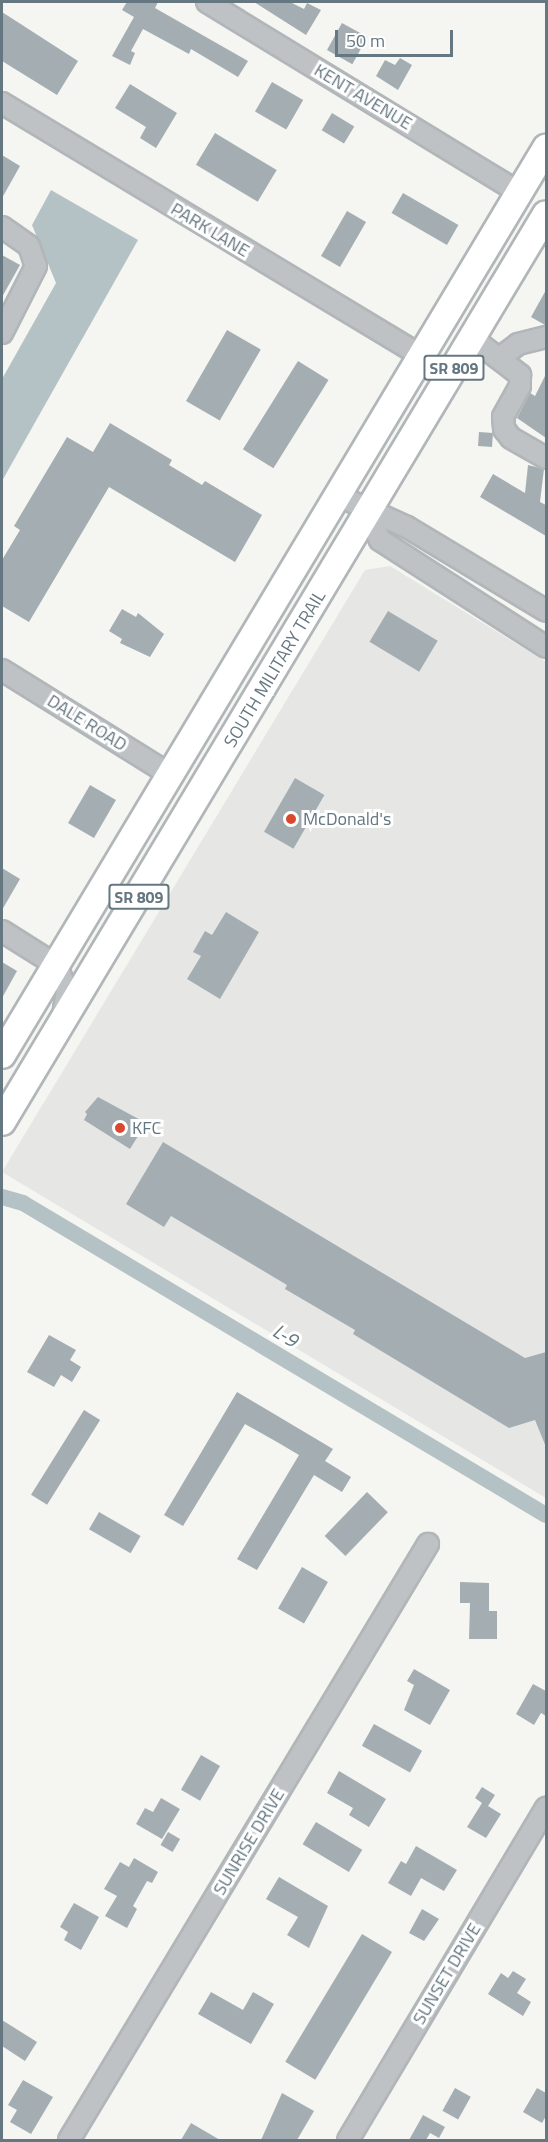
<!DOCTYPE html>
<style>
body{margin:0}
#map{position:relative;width:548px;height:2142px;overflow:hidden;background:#f5f5f1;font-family:"Titillium Web",sans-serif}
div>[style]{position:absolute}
.built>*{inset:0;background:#e6e6e5}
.water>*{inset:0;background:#b5c2c5}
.canal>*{height:16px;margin:-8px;padding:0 8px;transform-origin:8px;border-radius:8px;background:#b5c2c5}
.building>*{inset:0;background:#a4aeb2;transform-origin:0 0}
.roads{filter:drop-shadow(2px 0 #b1b6b9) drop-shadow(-2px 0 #b1b6b9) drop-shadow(0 2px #b1b6b9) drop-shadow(0 -2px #b1b6b9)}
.minor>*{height:20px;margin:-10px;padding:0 10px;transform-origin:10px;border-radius:10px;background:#bec2c5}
.major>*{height:26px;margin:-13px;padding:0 13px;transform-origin:13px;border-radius:13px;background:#fff}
.dots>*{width:16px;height:16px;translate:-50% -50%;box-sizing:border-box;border:3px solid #fff;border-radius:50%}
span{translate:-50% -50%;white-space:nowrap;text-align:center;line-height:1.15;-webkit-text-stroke:6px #fff;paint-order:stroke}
.shield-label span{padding:2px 4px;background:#fff;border:2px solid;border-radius:4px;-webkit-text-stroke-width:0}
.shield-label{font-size:16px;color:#657781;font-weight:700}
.street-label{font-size:18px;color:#657781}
.poi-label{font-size:18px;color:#657781}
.left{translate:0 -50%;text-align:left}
.water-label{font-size:20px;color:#61787e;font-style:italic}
.frame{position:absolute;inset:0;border:3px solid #657781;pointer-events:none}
.scale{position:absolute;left:335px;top:30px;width:118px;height:27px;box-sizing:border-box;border:3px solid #657781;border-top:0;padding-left:8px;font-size:18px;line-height:21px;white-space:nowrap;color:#657781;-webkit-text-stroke:4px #fff;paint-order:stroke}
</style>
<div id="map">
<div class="built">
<i style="clip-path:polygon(390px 566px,546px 662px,546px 1498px,2px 1172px,365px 570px)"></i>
</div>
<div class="water">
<i style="clip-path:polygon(51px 190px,138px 240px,2px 481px,2px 379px,56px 283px,32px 225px)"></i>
</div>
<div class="canal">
<i style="left:2px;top:1197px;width:22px;rotate:16deg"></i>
<i style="left:23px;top:1203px;width:609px;rotate:30.82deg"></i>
</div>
<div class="building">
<i style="clip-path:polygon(127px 2px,158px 2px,155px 8px,248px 61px,238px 77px,191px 49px,189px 54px,143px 29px,131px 51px,135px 53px,130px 65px,112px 56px,134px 17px,122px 10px)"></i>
<i style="clip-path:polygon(254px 2px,290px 2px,304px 9px,307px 3px,321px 10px,306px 35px)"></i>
<i style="clip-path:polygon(2px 12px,78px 61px,57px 95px,2px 61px)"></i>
<i style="left:342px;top:23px;width:29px;height:31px;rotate:29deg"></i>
<i style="clip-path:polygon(400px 58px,412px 65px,398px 90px,376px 76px,385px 60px,395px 65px)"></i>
<i style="left:272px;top:82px;width:36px;height:34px;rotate:30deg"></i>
<i style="clip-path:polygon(130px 84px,177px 113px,156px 148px,140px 138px,146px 127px,115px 108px)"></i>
<i style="left:332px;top:113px;width:26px;height:20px;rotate:31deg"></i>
<i style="left:215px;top:133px;width:72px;height:37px;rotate:31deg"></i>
<i style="clip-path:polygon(2px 155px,20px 166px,2px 198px)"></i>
<i style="left:403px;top:193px;width:64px;height:23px;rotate:30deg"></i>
<i style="left:347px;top:211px;width:22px;height:52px;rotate:30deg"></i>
<i style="clip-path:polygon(2px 255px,20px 265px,2px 297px)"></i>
<i style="clip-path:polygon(546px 290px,546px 325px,545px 325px,531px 317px)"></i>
<i style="left:227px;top:330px;width:39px;height:82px;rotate:30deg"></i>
<i style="left:298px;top:361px;width:36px;height:104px;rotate:32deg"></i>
<i style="clip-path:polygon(546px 374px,546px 438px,517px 418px,530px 393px,535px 396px)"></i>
<i style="clip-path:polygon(110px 423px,172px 460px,169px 465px,202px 485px,205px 481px,262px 515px,235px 562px,109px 487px,29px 622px,2px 606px,2px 560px,20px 530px,14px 526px,67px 437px,93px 452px)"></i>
<i style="left:479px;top:432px;width:14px;height:14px;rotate:4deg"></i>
<i style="clip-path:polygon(528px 465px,544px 469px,540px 502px,546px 505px,546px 536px,480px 497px,493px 474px,525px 493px)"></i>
<i style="clip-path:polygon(122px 609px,136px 617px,138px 613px,164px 634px,150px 657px,120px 643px,122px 639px,109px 631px)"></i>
<i style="left:388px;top:611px;width:58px;height:36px;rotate:31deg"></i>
<i style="left:295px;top:778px;width:34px;height:62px;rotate:30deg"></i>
<i style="left:90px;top:785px;width:30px;height:44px;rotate:30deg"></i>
<i style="clip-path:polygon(2px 868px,20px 879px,2px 910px)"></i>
<i style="clip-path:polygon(226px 912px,259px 932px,220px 999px,187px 979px,201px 956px,193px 952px,205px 931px,212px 935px)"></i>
<i style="clip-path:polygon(2px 962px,17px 971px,2px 998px)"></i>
<i style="clip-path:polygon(98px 1097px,146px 1123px,130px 1149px,84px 1120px,87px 1114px,85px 1112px)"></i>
<i style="clip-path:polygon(163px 1142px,525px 1358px,546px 1352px,546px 1447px,535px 1420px,509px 1428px,353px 1334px,355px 1330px,285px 1289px,287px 1285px,171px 1216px,164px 1227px,126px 1204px)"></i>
<i style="clip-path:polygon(49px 1335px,76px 1350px,70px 1360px,81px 1367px,72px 1382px,61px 1375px,54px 1387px,27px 1372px)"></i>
<i style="clip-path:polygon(237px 1392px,333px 1449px,325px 1461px,351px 1477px,342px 1492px,314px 1475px,257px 1570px,237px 1559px,299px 1455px,277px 1442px,245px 1424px,183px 1526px,164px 1515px)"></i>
<i style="left:84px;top:1410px;width:19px;height:100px;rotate:32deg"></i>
<i style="left:367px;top:1492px;width:29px;height:61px;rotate:44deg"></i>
<i style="left:99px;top:1512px;width:48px;height:20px;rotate:30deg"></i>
<i style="left:302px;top:1567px;width:30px;height:48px;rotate:30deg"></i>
<i style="clip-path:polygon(460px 1582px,489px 1583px,489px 1611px,497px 1611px,497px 1639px,469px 1639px,470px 1603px,460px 1603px)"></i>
<i style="clip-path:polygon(414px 1669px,450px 1690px,430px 1725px,404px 1710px,414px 1685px,407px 1681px)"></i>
<i style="clip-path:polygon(533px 1684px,546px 1691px,546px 1716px,541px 1713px,534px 1725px,516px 1714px)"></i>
<i style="left:374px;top:1724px;width:55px;height:25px;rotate:29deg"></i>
<i style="left:201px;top:1755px;width:22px;height:40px;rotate:30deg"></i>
<i style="clip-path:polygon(339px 1771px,386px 1799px,369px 1827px,349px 1815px,353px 1808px,327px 1793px)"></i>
<i style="clip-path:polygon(482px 1787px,495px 1795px,488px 1806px,501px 1814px,486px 1838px,467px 1827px,482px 1803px,475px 1798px)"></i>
<i style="clip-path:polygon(161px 1798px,180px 1809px,162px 1839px,136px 1824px,145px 1808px,153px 1812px)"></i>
<i style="left:316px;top:1822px;width:54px;height:26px;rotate:31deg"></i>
<i style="left:168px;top:1832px;width:14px;height:15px;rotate:30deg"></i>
<i style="clip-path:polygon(416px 1846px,457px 1870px,444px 1891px,421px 1878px,411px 1896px,388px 1883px,401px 1861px,406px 1864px)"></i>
<i style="clip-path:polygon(134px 1858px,158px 1872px,152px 1883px,147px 1881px,133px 1906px,137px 1909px,127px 1928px,105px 1916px,117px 1896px,104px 1889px,120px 1862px,129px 1867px)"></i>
<i style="clip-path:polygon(279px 1877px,328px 1906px,309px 1948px,287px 1935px,298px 1917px,266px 1899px)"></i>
<i style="clip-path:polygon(74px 1903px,99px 1917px,81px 1950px,64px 1940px,68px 1932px,60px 1927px)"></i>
<i style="clip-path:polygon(422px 1909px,439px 1919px,424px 1941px,409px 1933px)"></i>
<i style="left:362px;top:1934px;width:35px;height:149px;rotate:31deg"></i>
<i style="clip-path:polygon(513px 1971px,526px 1979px,517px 1993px,531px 2002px,523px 2016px,488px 1994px,501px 1973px,508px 1978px)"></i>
<i style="clip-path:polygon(211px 1992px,243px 2010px,253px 1992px,274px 2004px,251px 2044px,198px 2014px)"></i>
<i style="clip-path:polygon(2px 2020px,37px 2042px,25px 2061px,2px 2046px)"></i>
<i style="clip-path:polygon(23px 2080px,53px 2097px,31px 2134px,10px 2122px,17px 2110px,8px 2105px)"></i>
<i style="left:455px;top:2088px;width:18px;height:26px;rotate:29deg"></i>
<i style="clip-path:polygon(537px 2088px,546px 2093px,546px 2116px,542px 2123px,523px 2112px)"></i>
<i style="clip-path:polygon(282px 2093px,314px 2111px,297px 2140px,261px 2140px)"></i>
<i style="clip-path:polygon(423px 2115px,445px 2127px,439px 2138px,430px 2133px,426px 2140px,409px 2140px)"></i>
<i style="clip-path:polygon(191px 2123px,220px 2140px,181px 2140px)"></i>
</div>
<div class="roads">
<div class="minor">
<i style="left:207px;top:2px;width:364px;rotate:31.4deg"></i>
<i style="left:2px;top:103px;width:487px;rotate:31.1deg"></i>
<i style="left:2px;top:227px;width:33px;rotate:35deg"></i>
<i style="left:29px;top:246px;width:21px;rotate:71deg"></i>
<i style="left:36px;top:266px;width:75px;rotate:116.9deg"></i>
<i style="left:472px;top:338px;width:61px;rotate:37.6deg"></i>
<i style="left:520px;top:375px;width:11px;rotate:90deg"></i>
<i style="left:520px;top:386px;width:35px;rotate:119deg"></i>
<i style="left:503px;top:417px;width:12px;rotate:85deg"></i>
<i style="left:504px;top:429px;width:11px;rotate:52deg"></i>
<i style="left:511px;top:438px;width:40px;rotate:29.7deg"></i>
<i style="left:501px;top:357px;width:21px;rotate:-37deg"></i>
<i style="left:518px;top:344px;width:29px;rotate:-14deg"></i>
<i style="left:337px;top:495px;width:77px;rotate:24.6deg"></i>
<i style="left:407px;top:527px;width:162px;rotate:31.1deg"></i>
<i style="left:368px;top:511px;width:31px;rotate:68deg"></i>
<i style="left:380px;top:540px;width:197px;rotate:32.8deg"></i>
<i style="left:2px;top:670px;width:200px;rotate:31.9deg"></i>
<i style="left:2px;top:931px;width:64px;rotate:32.2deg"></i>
<i style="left:56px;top:965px;width:27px;rotate:66deg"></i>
<i style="left:67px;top:990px;width:25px;rotate:99deg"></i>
<i style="left:69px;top:2140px;width:696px;rotate:-58.94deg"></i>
<i style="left:348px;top:2140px;width:387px;rotate:-59.2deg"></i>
</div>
<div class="major">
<i style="left:2px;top:1055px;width:1058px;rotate:-59.05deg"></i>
<i style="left:2px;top:1122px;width:1058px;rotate:-59.07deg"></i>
</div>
</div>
<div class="dots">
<i style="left:291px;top:819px;background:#da492d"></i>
<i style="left:120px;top:1128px;background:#da492d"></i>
</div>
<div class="shield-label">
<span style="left:454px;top:368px">SR 809</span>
<span style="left:139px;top:897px">SR 809</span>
</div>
<div class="street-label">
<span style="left:363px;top:97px;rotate:31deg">KENT AVENUE</span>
<span style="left:210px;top:230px;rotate:31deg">PARK LANE</span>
<span style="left:275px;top:669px;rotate:-59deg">SOUTH MILITARY TRAIL</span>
<span style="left:87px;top:723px;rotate:32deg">DALE ROAD</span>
<span style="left:249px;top:1842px;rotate:-59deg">SUNRISE DRIVE</span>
<span style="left:447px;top:1974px;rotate:-59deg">SUNSET DRIVE</span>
</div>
<div class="poi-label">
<span class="left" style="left:303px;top:819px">McDonald's</span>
<span class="left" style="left:132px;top:1128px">KFC</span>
</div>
<div class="water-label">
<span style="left:286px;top:1335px;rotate:31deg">L-9</span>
</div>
<div class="frame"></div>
<div class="scale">50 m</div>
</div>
